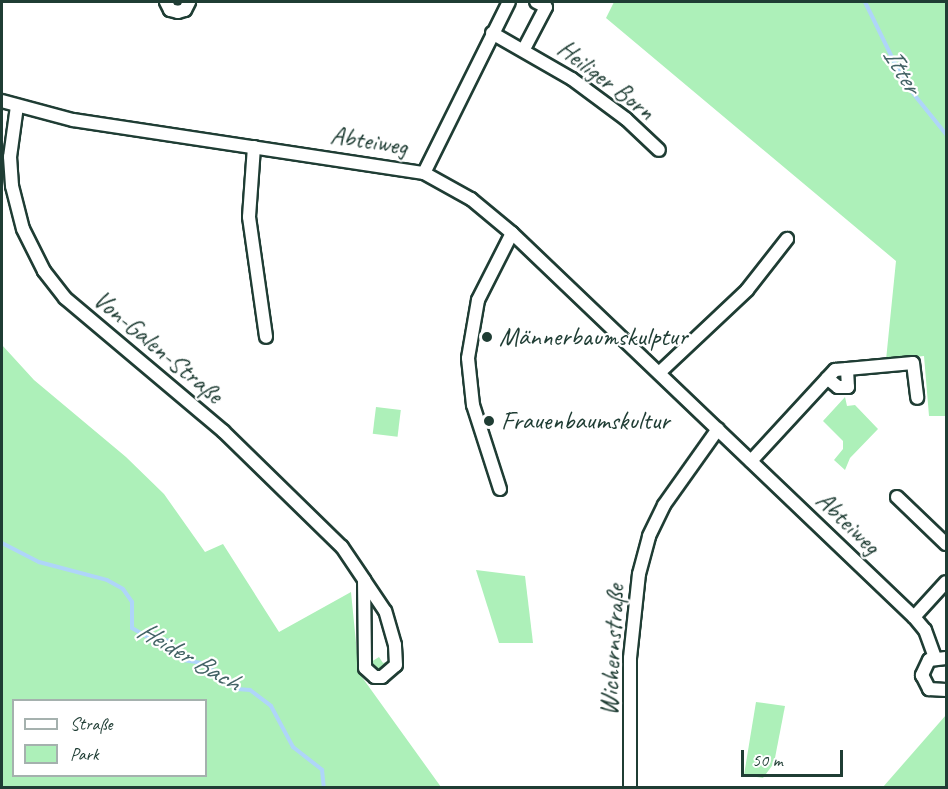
<!DOCTYPE html>
<meta charset="utf-8">
<style>
body{margin:0}
#map{position:relative;width:948px;height:789px;overflow:hidden;background:#fff;font-family:Caveat,sans-serif}
div>[style]{position:absolute}
.green>*{inset:0;background:#adf0b9;transform-origin:0 0}
.stream>*{height:4px;margin:-2px;padding:0 2px;transform-origin:2px;border-radius:2px;background:#afd5f9}
.roads{filter:drop-shadow(2px 0 #1f3d34) drop-shadow(-2px 0 #1f3d34) drop-shadow(0 2px #1f3d34) drop-shadow(0 -2px #1f3d34)}
.minor>*{height:12px;margin:-6px;padding:0 6px;transform-origin:6px;border-radius:6px;background:#fff}
.dots>*{width:16px;height:16px;translate:-50% -50%;box-sizing:border-box;border:3px solid #fff;border-radius:50%}
span{translate:-50% -50%;white-space:nowrap;text-align:center;line-height:1.15;-webkit-text-stroke:4.5px #fff;paint-order:stroke}
.street-label{font-size:26px;color:#1f3d34}
.poi-label{font-size:26px;color:#1f3d34}
.left{translate:0 -50%;text-align:left}
.water-label{font-size:27px;color:#436365;font-style:italic}
.frame{position:absolute;inset:0;border:3px solid #1f3d34;pointer-events:none}
.legend{position:absolute;left:12px;top:699px;width:195px;height:78px;box-sizing:border-box;background:#fff;border:2px solid #a5b1ae;margin:0;padding:8px 10px;list-style:none;font-size:18px;color:#1f3d34}
.legend li{display:flex;align-items:center;gap:12px;height:30px}
.legend b{width:30px;border:2px solid #a5b1ae}
.scale{position:absolute;left:741px;top:750px;width:102px;height:27px;box-sizing:border-box;border:3px solid #1f3d34;border-top:0;padding-left:8px;font-size:18px;line-height:21px;white-space:nowrap;color:#1f3d34;-webkit-text-stroke:4px #fff;paint-order:stroke}
</style>
<div id="map">
<div class="green">
<i style="clip-path:polygon(614px 2px,946px 2px,946px 416px,929px 416px,924px 356px,886px 360px,896px 261px,606px 18px)"></i>
<i style="clip-path:polygon(evenodd,2px 345px,34px 380px,126px 457px,164px 494px,205px 552px,223px 544px,279px 632px,351px 592px,359px 673px,441px 787px,2px 787px,2px 345px,14px 700px,206px 700px,206px 776px,14px 776px,14px 700px)"></i>
<i style="clip-path:polygon(845px 397px,847px 406px,855px 405px,878px 429px,850px 458px,845px 470px,834px 460px,843px 449px,843px 441px,823px 421px)"></i>
<i style="left:376px;top:407px;width:25px;height:27px;rotate:7deg"></i>
<i style="clip-path:polygon(476px 570px,525px 576px,533px 643px,499px 643px)"></i>
<i style="clip-path:polygon(379px 657px,383px 663px,392px 660px,382px 673px,373px 670px,371px 662px)"></i>
<i style="clip-path:polygon(756px 702px,785px 706px,774px 763px,763px 778px,744px 775px)"></i>
<i style="clip-path:polygon(946px 715px,946px 787px,883px 787px)"></i>
</div>
<div class="stream">
<i style="left:865px;top:2px;width:89px;rotate:64deg"></i>
<i style="left:904px;top:82px;width:67px;rotate:51.1deg"></i>
<i style="left:2px;top:543px;width:42px;rotate:27.2deg"></i>
<i style="left:39px;top:562px;width:70px;rotate:14.8deg"></i>
<i style="left:107px;top:580px;width:18px;rotate:29deg"></i>
<i style="left:123px;top:589px;width:16px;rotate:55deg"></i>
<i style="left:132px;top:602px;width:26px;rotate:90deg"></i>
<i style="left:132px;top:628px;width:16px;rotate:30deg"></i>
<i style="left:146px;top:636px;width:24px;rotate:12deg"></i>
<i style="left:169px;top:641px;width:24px;rotate:54deg"></i>
<i style="left:183px;top:660px;width:20px;rotate:9deg"></i>
<i style="left:203px;top:663px;width:43px;rotate:37.4deg"></i>
<i style="left:237px;top:689px;width:13px;rotate:4deg"></i>
<i style="left:250px;top:690px;width:26px;rotate:37deg"></i>
<i style="left:271px;top:706px;width:47px;rotate:61.8deg"></i>
<i style="left:293px;top:747px;width:37px;rotate:38deg"></i>
<i style="left:322px;top:770px;width:18px;rotate:84deg"></i>
</div>
<div class="roads">
<div class="minor">
<i style="left:166px;top:2px;width:9px;rotate:63deg"></i>
<i style="left:170px;top:10px;width:8px;rotate:14deg"></i>
<i style="left:178px;top:12px;width:7px;rotate:-16deg"></i>
<i style="left:185px;top:10px;width:9px;rotate:-63deg"></i>
<i style="left:492px;top:33px;width:92px;rotate:29.9deg"></i>
<i style="left:572px;top:79px;width:67px;rotate:36.5deg"></i>
<i style="left:626px;top:119px;width:45px;rotate:43.2deg"></i>
<i style="left:524px;top:49px;width:47px;rotate:-62.4deg"></i>
<i style="left:546px;top:7px;width:11px;rotate:-153deg"></i>
<i style="left:2px;top:101px;width:73px;rotate:15deg"></i>
<i style="left:73px;top:120px;width:355px;rotate:8.6deg"></i>
<i style="left:424px;top:173px;width:54px;rotate:29deg"></i>
<i style="left:471px;top:199px;width:53px;rotate:39.7deg"></i>
<i style="left:512px;top:233px;width:556px;rotate:43.69deg"></i>
<i style="left:914px;top:617px;width:17px;rotate:50deg"></i>
<i style="left:925px;top:630px;width:30px;rotate:70deg"></i>
<i style="left:17px;top:106px;width:51px;rotate:97.8deg"></i>
<i style="left:10px;top:157px;width:29px;rotate:86deg"></i>
<i style="left:12px;top:186px;width:44px;rotate:75.7deg"></i>
<i style="left:23px;top:229px;width:47px;rotate:63.4deg"></i>
<i style="left:44px;top:271px;width:34px;rotate:52deg"></i>
<i style="left:65px;top:298px;width:207px;rotate:40.1deg"></i>
<i style="left:223px;top:431px;width:166px;rotate:44.3deg"></i>
<i style="left:342px;top:547px;width:40px;rotate:56deg"></i>
<i style="left:364px;top:580px;width:88px;rotate:89.3deg"></i>
<i style="left:365px;top:668px;width:13px;rotate:42deg"></i>
<i style="left:375px;top:677px;width:7px"></i>
<i style="left:382px;top:677px;width:18px;rotate:-41deg"></i>
<i style="left:396px;top:665px;width:20px;rotate:-93deg"></i>
<i style="left:395px;top:645px;width:35px;rotate:-106deg"></i>
<i style="left:385px;top:611px;width:37px;rotate:-124deg"></i>
<i style="left:254px;top:147px;width:70px;rotate:94.1deg"></i>
<i style="left:249px;top:217px;width:121px;rotate:81.9deg"></i>
<i style="left:424px;top:173px;width:191px;rotate:-63.6deg"></i>
<i style="left:847px;top:369px;width:66px;rotate:-5.2deg"></i>
<i style="left:913px;top:363px;width:35px;rotate:83deg"></i>
<i style="left:659px;top:373px;width:121px;rotate:-43.3deg"></i>
<i style="left:747px;top:290px;width:65px;rotate:-51.9deg"></i>
<i style="left:751px;top:461px;width:124px;rotate:-47.3deg"></i>
<i style="left:835px;top:370px;width:12px;rotate:-5deg"></i>
<i style="left:847px;top:369px;width:18px;rotate:87deg"></i>
<i style="left:848px;top:387px;width:10px;rotate:180deg"></i>
<i style="left:838px;top:387px;width:14px;rotate:-141deg"></i>
<i style="left:500px;top:489px;width:88px;rotate:-107.8deg"></i>
<i style="left:473px;top:405px;width:47px;rotate:-96.1deg"></i>
<i style="left:468px;top:358px;width:59px;rotate:-80.2deg"></i>
<i style="left:478px;top:300px;width:75px;rotate:-63.1deg"></i>
<i style="left:897px;top:497px;width:68px;rotate:43.8deg"></i>
<i style="left:914px;top:617px;width:47px;rotate:-47.6deg"></i>
<i style="left:946px;top:658px;width:17px;rotate:173deg"></i>
<i style="left:929px;top:660px;width:17px;rotate:115deg"></i>
<i style="left:922px;top:675px;width:16px;rotate:63deg"></i>
<i style="left:929px;top:689px;width:17px;rotate:3deg"></i>
<i style="left:630px;top:788px;width:130px;rotate:-90deg"></i>
<i style="left:630px;top:658px;width:84px;rotate:-83.9deg"></i>
<i style="left:639px;top:574px;width:39px;rotate:-75deg"></i>
<i style="left:649px;top:536px;width:34px;rotate:-64deg"></i>
<i style="left:664px;top:505px;width:93px;rotate:-54.6deg"></i>
</div>
</div>
<div class="dots">
<i style="left:487px;top:337px;background:#1f3d34"></i>
<i style="left:489px;top:421px;background:#1f3d34"></i>
</div>
<div class="street-label">
<span style="left:606px;top:80px;rotate:37deg">Heiliger Born</span>
<span style="left:369px;top:141px;rotate:9deg">Abteiweg</span>
<span style="left:158px;top:347px;rotate:40deg">Von-Galen-Straße</span>
<span style="left:848px;top:523px;rotate:44deg">Abteiweg</span>
<span style="left:612px;top:650px;rotate:-87deg">Wichernstraße</span>
</div>
<div class="poi-label">
<span class="left" style="left:499px;top:337px">Männerbaumskulptur</span>
<span class="left" style="left:501px;top:421px">Frauenbaumskultur</span>
</div>
<div class="water-label">
<span style="left:902px;top:70px;rotate:59deg">Itter</span>
<span style="left:189px;top:656px;rotate:30deg">Heider Bach</span>
</div>
<div class="frame"></div>
<ul class="legend">
<li><b style="height:8px;background:#fff"></b>Straße</li>
<li><b style="height:16px;background:#adf0b9"></b>Park</li>
</ul>
<div class="scale">50 m</div>
</div>
